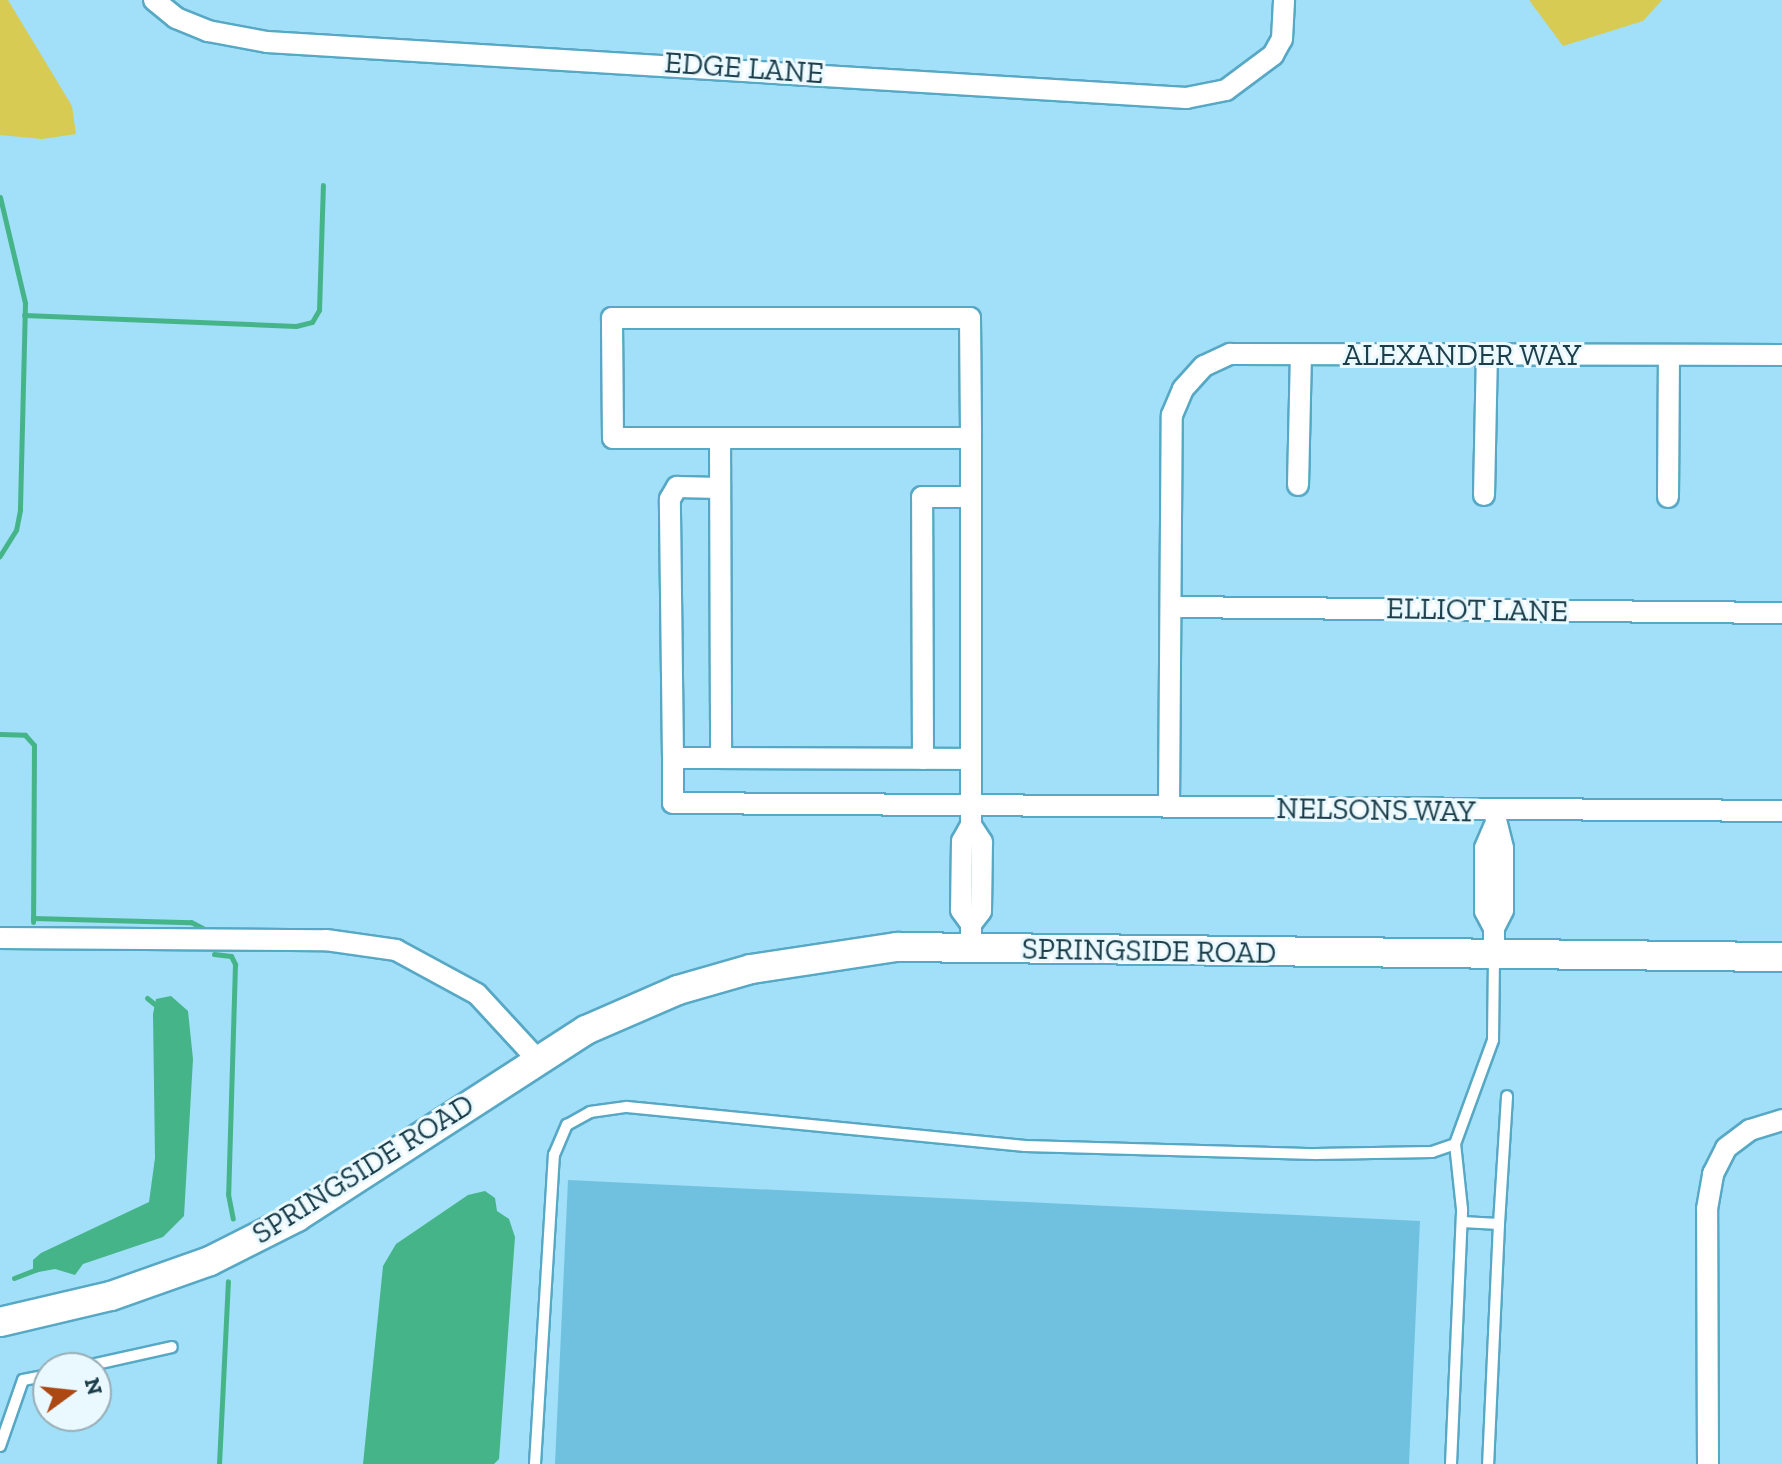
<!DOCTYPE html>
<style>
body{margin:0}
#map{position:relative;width:1782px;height:1464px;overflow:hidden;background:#a1e0f8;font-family:"Zilla Slab",serif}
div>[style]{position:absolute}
.green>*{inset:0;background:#d7cb53}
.water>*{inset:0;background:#45b488}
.stream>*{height:5px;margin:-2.5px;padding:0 2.5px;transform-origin:2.5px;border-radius:2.5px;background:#45b488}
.building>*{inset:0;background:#70c1df}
.roads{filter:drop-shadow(2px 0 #57a8c5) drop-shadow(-2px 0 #57a8c5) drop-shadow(0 2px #57a8c5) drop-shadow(0 -2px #57a8c5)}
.lane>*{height:10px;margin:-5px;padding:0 5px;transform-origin:5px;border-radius:5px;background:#fff}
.street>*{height:20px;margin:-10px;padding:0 10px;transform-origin:10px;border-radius:10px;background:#fff}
.secondary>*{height:28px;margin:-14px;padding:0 14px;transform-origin:14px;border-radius:14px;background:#fff}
span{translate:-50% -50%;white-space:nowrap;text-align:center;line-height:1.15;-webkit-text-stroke:6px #eaf9ff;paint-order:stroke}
.street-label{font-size:30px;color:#1c3e4a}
.north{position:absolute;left:32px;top:1352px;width:80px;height:80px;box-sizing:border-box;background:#eaf9ff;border:2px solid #98aeb7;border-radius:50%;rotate:75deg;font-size:22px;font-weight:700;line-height:32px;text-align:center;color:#1c3e4a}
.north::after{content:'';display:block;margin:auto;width:28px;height:36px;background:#ab4813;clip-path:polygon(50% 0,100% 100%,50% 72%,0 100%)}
</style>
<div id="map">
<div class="green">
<i style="clip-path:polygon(0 0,8px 0,72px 106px,76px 134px,42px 139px,0 135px)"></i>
<i style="clip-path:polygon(1529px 0,1662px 0,1643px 21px,1563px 46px)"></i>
</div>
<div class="water">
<i style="clip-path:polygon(171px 996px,188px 1011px,193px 1059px,184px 1216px,163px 1237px,83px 1264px,75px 1275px,55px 1269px,33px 1273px,33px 1260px,41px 1253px,149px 1202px,155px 1158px,153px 1014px,156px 999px)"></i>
<i style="clip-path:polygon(485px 1191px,495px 1198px,497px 1211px,509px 1219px,515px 1237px,499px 1459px,494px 1464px,363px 1464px,383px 1266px,396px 1244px,468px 1195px)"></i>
</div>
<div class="stream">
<i style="left:0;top:197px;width:109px;rotate:76.7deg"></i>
<i style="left:25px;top:303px;width:207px;rotate:91.4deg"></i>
<i style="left:20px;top:510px;width:20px;rotate:101deg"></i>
<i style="left:16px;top:530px;width:31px;rotate:122deg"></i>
<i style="left:24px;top:315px;width:272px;rotate:2.3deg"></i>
<i style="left:296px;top:326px;width:16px;rotate:-14deg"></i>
<i style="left:312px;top:322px;width:14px;rotate:-60deg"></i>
<i style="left:319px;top:310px;width:125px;rotate:-88.2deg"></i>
<i style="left:0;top:734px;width:25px;rotate:2deg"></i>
<i style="left:25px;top:735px;width:13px;rotate:48deg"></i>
<i style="left:34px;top:745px;width:177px;rotate:90.3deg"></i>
<i style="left:33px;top:918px;width:158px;rotate:1.5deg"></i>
<i style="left:191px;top:922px;width:13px;rotate:27deg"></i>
<i style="left:214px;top:954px;width:17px;rotate:7deg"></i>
<i style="left:231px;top:956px;width:9px;rotate:63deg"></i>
<i style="left:235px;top:964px;width:230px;rotate:91.7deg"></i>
<i style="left:228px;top:1194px;width:25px;rotate:79deg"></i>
<i style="left:147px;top:998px;width:14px;rotate:39deg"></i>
<i style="left:14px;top:1278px;width:26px;rotate:-21deg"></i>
<i style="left:219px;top:1464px;width:183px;rotate:-87.2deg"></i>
</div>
<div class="building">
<i style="clip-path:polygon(568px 1180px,1420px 1221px,1409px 1464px,555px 1464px)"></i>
</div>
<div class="roads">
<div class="lane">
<i style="left:1462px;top:1222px;width:37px;rotate:3deg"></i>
<i style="left:1499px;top:1224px;width:240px;rotate:92.6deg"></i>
<i style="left:1499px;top:1224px;width:128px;rotate:-86.4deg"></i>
<i style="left:78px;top:1368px;width:96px;rotate:-12.6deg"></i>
<i style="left:0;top:1446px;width:70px;rotate:-70.8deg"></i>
<i style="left:23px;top:1380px;width:25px;rotate:-11deg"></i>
<i style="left:535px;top:1464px;width:310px;rotate:-86.5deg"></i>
<i style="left:554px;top:1155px;width:33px;rotate:-67deg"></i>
<i style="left:567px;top:1125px;width:26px;rotate:-29deg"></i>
<i style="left:590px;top:1112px;width:37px;rotate:-8deg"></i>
<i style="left:627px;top:1107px;width:400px;rotate:5.6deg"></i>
<i style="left:1025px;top:1146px;width:291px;rotate:1.6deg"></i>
<i style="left:1316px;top:1154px;width:116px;rotate:-1deg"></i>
<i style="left:1432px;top:1152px;width:24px;rotate:-19deg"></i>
<i style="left:1451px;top:1464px;width:255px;rotate:-87.5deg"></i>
<i style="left:1462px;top:1209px;width:65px;rotate:-96.1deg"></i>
<i style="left:1455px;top:1144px;width:111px;rotate:-69.9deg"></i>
<i style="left:1493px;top:1040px;width:85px;rotate:-89.3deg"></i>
</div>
<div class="street">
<i style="left:154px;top:0;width:28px;rotate:39deg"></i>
<i style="left:176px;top:18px;width:35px;rotate:22deg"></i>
<i style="left:208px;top:31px;width:60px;rotate:10.6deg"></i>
<i style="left:267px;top:42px;width:921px;rotate:3.49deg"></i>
<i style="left:1186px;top:98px;width:41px;rotate:-11.3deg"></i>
<i style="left:1226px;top:90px;width:59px;rotate:-36.7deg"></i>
<i style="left:1273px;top:55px;width:18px;rotate:-61deg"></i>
<i style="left:1282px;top:39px;width:39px;rotate:-87deg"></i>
<i style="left:720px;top:438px;width:320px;rotate:89.8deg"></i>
<i style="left:721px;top:758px;width:48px;rotate:180deg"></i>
<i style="left:673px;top:758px;width:259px;rotate:-90.7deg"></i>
<i style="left:670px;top:499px;width:14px;rotate:-60deg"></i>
<i style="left:677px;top:487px;width:43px;rotate:1.3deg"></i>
<i style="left:971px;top:438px;width:358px;rotate:180deg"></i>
<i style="left:613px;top:438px;width:120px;rotate:-90.5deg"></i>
<i style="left:612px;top:318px;width:358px"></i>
<i style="left:970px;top:318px;width:120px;rotate:89.5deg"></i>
<i style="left:971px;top:438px;width:387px;rotate:90deg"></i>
<i style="left:971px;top:825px;width:18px;rotate:119deg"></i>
<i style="left:962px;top:841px;width:69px;rotate:90.8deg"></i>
<i style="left:961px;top:910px;width:17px;rotate:54deg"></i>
<i style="left:971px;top:924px;width:24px;rotate:90deg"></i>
<i style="left:1298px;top:485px;width:130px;rotate:-88.7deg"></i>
<i style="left:1484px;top:495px;width:140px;rotate:-88.8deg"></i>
<i style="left:1668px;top:497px;width:142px;rotate:-89.6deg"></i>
<i style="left:1171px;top:607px;width:611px;rotate:0.56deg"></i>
<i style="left:673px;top:758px;width:45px;rotate:90deg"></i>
<i style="left:673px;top:803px;width:1109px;rotate:0.41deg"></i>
<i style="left:721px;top:758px;width:250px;rotate:0.2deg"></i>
<i style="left:923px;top:759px;width:262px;rotate:-90.2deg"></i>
<i style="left:922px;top:497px;width:48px"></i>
<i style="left:1169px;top:807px;width:392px;rotate:-89.6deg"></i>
<i style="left:1172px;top:415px;width:28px;rotate:-67deg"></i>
<i style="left:1183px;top:389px;width:31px;rotate:-48deg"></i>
<i style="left:1204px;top:366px;width:29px;rotate:-25deg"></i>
<i style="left:1230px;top:354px;width:552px;rotate:0.1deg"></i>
<i style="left:971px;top:924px;width:16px;rotate:-52deg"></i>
<i style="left:981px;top:911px;width:69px;rotate:-89.2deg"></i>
<i style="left:982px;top:842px;width:20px;rotate:-123deg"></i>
<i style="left:1494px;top:928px;width:19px;rotate:-118deg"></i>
<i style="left:1485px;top:911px;width:63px;rotate:-90deg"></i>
<i style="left:1485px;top:848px;width:23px;rotate:-67deg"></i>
<i style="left:0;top:938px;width:326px;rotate:0.4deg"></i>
<i style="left:326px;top:940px;width:71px;rotate:8.1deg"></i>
<i style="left:396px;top:950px;width:92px;rotate:28.5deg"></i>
<i style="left:477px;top:994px;width:87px;rotate:47.3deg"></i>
<i style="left:1494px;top:953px;width:25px;rotate:-90deg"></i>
<i style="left:1494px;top:928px;width:20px;rotate:-63deg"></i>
<i style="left:1503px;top:910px;width:62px;rotate:-90deg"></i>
<i style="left:1503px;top:848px;width:38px;rotate:-104deg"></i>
<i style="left:1708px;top:1464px;width:255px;rotate:-90.2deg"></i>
<i style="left:1707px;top:1209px;width:36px;rotate:-80deg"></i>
<i style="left:1713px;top:1174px;width:29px;rotate:-63deg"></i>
<i style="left:1726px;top:1148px;width:30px;rotate:-37deg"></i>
<i style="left:1750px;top:1130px;width:34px;rotate:-17deg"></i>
</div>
<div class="secondary">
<i style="left:0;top:1322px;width:114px;rotate:-13.2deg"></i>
<i style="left:111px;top:1296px;width:105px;rotate:-19.5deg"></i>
<i style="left:210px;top:1261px;width:97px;rotate:-26.8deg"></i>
<i style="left:297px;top:1217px;width:344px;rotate:-32.9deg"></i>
<i style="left:586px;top:1030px;width:100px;rotate:-23.5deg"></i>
<i style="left:678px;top:990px;width:76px;rotate:-16deg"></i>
<i style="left:751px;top:969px;width:148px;rotate:-8.6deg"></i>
<i style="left:897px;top:947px;width:885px;rotate:0.65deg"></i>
</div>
</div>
<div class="street-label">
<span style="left:744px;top:68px;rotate:4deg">EDGE LANE</span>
<span style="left:1462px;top:355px">ALEXANDER WAY</span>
<span style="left:1477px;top:610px;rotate:1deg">ELLIOT LANE</span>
<span style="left:1376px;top:810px;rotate:1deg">NELSONS WAY</span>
<span style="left:1149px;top:951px;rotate:1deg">SPRINGSIDE ROAD</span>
<span style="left:363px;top:1169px;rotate:-32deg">SPRINGSIDE ROAD</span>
</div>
<div class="north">N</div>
</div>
